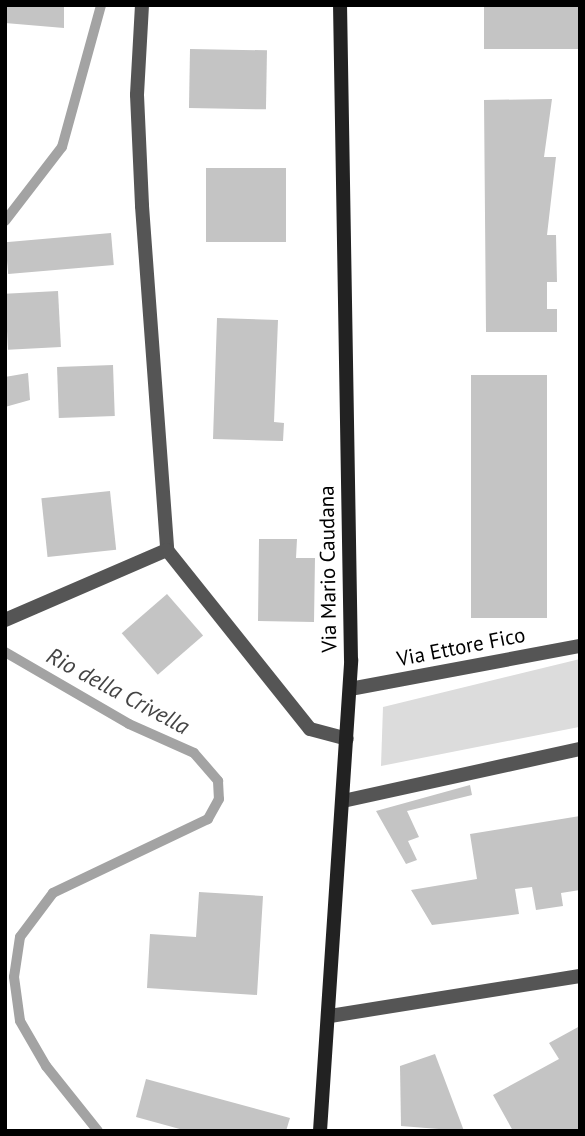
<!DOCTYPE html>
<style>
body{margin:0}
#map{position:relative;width:585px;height:1136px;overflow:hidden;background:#fff;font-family:"PT Sans",sans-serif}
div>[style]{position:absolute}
.green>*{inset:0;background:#dcdcdc}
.stream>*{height:10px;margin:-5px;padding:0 5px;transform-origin:5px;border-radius:5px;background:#a3a3a3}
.building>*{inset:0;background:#c4c4c4;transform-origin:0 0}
.minor>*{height:14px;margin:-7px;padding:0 7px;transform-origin:7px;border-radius:7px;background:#555}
.secondary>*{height:14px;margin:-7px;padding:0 7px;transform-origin:7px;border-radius:7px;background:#222}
span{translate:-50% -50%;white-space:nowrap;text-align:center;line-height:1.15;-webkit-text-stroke:5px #fff;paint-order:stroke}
.street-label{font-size:21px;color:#000}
.water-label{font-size:23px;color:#444;font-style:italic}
.frame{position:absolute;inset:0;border:7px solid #000;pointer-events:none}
</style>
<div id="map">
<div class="green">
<i style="clip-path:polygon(580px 659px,579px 727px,381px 766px,383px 707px)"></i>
</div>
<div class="stream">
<i style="left:5px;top:221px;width:93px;rotate:-52.4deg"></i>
<i style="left:62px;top:147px;width:147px;rotate:-74.6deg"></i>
<i style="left:5px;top:652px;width:143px;rotate:30.1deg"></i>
<i style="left:129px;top:724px;width:71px;rotate:24deg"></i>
<i style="left:194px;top:753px;width:37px;rotate:49deg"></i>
<i style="left:218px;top:781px;width:18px;rotate:87deg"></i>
<i style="left:219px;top:799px;width:23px;rotate:119deg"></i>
<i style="left:208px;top:819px;width:172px;rotate:154.5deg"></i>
<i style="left:53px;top:893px;width:55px;rotate:126.9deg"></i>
<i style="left:20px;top:937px;width:40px;rotate:98.5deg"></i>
<i style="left:14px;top:977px;width:44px;rotate:82.2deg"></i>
<i style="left:20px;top:1021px;width:52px;rotate:60deg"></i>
<i style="left:46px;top:1066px;width:83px;rotate:51.3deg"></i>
</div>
<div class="building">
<i style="clip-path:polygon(5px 5px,64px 5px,64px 28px,5px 23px)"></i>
<i style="left:484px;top:5px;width:96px;height:44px"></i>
<i style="left:190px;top:49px;width:77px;height:59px;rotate:1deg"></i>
<i style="clip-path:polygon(552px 99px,544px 157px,556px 157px,547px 235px,556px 235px,557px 282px,547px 282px,547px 309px,557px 309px,557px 332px,486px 332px,484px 100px)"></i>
<i style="left:206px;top:168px;width:80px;height:74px"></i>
<i style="left:111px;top:233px;width:32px;height:106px;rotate:85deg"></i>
<i style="left:58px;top:291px;width:56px;height:53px;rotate:87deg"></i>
<i style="clip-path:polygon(217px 318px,278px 320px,274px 422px,284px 423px,283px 441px,213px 439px)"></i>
<i style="left:113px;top:365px;width:51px;height:56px;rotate:88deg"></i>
<i style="clip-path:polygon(28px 373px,30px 400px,5px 407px,5px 377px)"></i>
<i style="left:471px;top:375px;width:76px;height:243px"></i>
<i style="left:110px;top:491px;width:59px;height:69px;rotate:84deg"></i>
<i style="clip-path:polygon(259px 539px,297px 539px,296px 558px,315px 558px,314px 622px,258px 621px)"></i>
<i style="left:167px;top:594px;width:55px;height:60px;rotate:49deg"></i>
<i style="clip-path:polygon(470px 785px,472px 795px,407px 811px,419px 837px,408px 841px,417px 860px,406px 864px,376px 811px)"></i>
<i style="clip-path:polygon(580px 816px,580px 890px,561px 893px,563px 906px,536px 910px,532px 887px,515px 889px,519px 914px,432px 925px,411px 890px,477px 879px,470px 834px)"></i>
<i style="clip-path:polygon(199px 892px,263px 896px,257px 995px,147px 988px,150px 934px,196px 937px)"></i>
<i style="clip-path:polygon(580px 1026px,580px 1131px,513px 1131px,493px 1095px,559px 1059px,549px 1043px)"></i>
<i style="clip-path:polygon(435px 1054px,464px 1131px,401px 1126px,400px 1066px)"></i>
<i style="clip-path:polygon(146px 1079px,290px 1118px,286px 1131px,187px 1131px,136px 1117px)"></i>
</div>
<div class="minor">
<i style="left:142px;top:5px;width:90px;rotate:93.2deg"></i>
<i style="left:137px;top:95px;width:111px;rotate:87.4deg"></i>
<i style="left:142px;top:206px;width:345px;rotate:85.8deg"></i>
<i style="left:167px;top:550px;width:229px;rotate:51.4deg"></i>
<i style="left:310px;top:729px;width:38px;rotate:15deg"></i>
<i style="left:5px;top:620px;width:176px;rotate:-23.4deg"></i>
<i style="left:350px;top:689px;width:234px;rotate:-10.6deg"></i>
<i style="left:343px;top:801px;width:243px;rotate:-12.4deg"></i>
<i style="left:330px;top:1016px;width:253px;rotate:-9.1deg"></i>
</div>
<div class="secondary">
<i style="left:320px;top:1131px;width:472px;rotate:-86.2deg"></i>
<i style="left:351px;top:660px;width:655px;rotate:-90.96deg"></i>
</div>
<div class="street-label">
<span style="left:328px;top:569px;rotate:-91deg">Via Mario Caudana</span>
<span style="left:461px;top:647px;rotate:-11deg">Via Ettore Fico</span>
</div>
<div class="water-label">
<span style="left:118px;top:691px;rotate:28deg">Rio della Crivella</span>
</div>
<div class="frame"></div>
</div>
